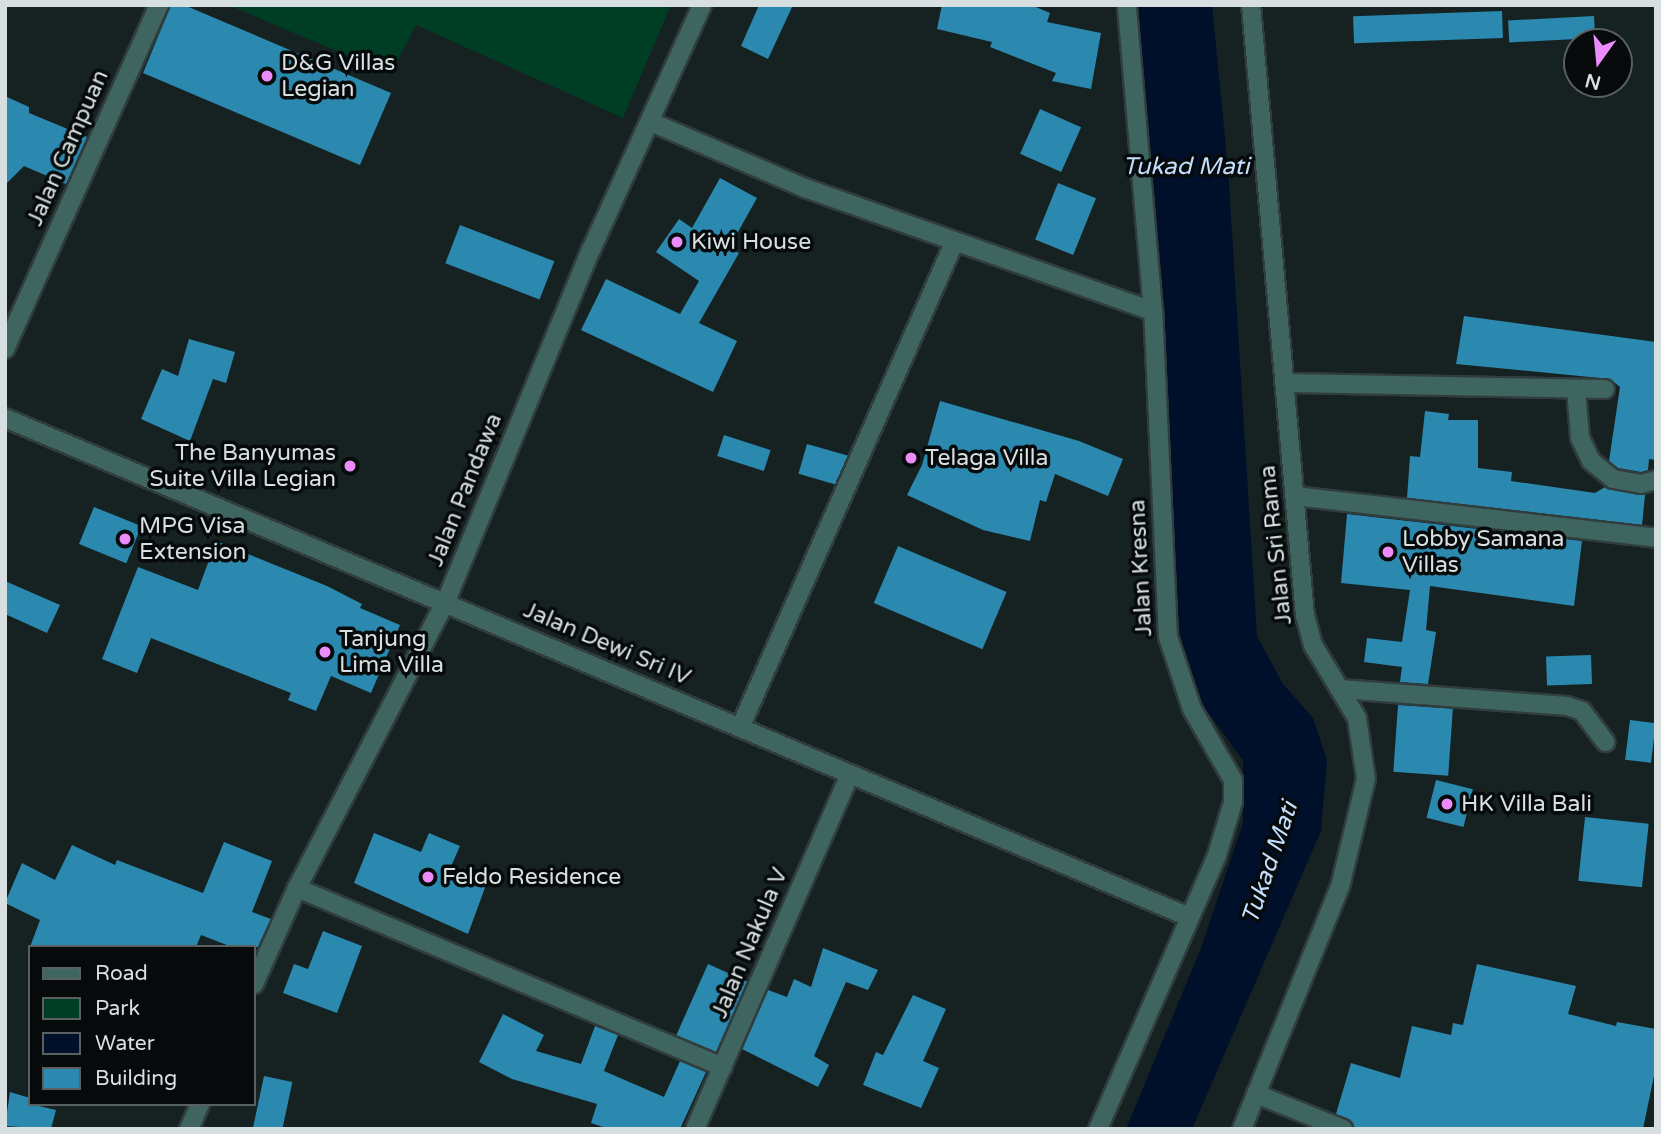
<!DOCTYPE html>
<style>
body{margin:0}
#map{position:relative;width:1661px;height:1134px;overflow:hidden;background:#162122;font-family:"Varela Round",sans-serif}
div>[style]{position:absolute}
.green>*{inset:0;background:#003d25}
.water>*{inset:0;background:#00102a}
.building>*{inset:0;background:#2b89af;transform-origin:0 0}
.roads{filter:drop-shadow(2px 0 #313c3d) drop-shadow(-2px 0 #313c3d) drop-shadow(0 2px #313c3d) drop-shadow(0 -2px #313c3d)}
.minor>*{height:18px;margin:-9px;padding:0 9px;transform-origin:9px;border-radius:9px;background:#3e655f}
.dots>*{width:19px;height:19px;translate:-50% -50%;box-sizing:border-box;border:4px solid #060a0a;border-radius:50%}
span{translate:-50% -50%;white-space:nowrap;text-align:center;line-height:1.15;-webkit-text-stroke:7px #060a0a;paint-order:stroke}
.poi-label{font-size:23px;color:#d8dfe0}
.left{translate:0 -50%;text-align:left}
.right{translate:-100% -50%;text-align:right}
.street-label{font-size:23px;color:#d8dfe0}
.water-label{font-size:24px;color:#c2ddfd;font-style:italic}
.frame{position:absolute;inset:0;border:7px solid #d8dfe0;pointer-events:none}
.legend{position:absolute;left:28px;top:945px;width:228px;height:161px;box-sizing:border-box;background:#060a0a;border:2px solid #5a5f60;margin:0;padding:9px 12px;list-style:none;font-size:21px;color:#d8dfe0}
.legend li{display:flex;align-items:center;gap:14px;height:35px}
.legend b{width:35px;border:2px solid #5a5f60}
.north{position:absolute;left:1563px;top:28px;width:70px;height:70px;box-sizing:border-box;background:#060a0a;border:2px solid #5a5f60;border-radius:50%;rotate:195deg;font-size:19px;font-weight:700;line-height:28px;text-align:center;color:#d8dfe0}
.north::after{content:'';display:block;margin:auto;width:24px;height:32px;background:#ec8cfb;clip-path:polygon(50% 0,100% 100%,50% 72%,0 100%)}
</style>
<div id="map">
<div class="green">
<i style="clip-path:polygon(228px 5px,671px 5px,623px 118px,416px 25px,391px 74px)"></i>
</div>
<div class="water">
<i style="clip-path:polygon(1134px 5px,1212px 5px,1228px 168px,1257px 636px,1283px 684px,1313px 718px,1327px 760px,1321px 831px,1192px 1129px,1126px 1129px,1201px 948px,1243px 823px,1243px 760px,1206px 710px,1182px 664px)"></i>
</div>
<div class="building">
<i style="clip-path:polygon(171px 5px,184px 5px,391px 93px,360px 165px,143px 73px)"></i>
<i style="clip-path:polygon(759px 5px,793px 5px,768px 59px,741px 46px)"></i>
<i style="clip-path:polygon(942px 5px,1031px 5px,1050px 13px,1047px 22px,1101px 33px,1091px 89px,1052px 81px,1056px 73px,990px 47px,992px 42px,937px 29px)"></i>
<i style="left:1502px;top:11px;width:27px;height:149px;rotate:88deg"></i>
<i style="left:1594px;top:16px;width:22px;height:86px;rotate:87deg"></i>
<i style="clip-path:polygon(5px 96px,29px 107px,29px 113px,87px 137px,66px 184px,24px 166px,5px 185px)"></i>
<i style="left:1040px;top:109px;width:45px;height:49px;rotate:24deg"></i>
<i style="clip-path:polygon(720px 178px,757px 198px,729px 248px,739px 253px,699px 323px,737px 341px,713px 392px,581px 330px,606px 279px,680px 314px,699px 281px,656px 252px,679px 219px,692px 228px)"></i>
<i style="left:1058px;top:183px;width:41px;height:61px;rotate:22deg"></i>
<i style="left:460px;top:225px;width:101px;height:41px;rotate:21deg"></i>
<i style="clip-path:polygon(1464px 316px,1656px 342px,1656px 460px,1649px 459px,1648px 470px,1641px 472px,1618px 468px,1609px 461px,1620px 387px,1610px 379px,1456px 364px)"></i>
<i style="clip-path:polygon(189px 339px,235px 352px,226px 383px,213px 379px,190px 441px,141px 419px,162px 369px,178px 376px)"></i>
<i style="clip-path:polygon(940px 401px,1079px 441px,1123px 459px,1108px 496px,1055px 474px,1046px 502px,1040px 500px,1030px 541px,983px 530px,907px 495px,922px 465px)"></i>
<i style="clip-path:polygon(1425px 411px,1449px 414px,1448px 420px,1478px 420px,1478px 468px,1512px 472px,1511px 481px,1595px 493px,1605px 487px,1645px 495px,1642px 525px,1407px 498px,1410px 456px,1420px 457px)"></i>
<i style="left:724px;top:435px;width:49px;height:22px;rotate:18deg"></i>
<i style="left:807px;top:444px;width:43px;height:31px;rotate:16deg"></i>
<i style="left:94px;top:507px;width:51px;height:40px;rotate:22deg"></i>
<i style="clip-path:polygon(1347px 514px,1582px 541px,1574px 606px,1430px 586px,1426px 630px,1436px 632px,1428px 684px,1400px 682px,1402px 667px,1364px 662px,1367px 638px,1402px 642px,1410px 590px,1341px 583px)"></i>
<i style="clip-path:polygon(216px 541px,327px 586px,362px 604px,360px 608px,400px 625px,371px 693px,331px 676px,316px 711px,288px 700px,291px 693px,151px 638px,137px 673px,102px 659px,138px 567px,198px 590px)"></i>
<i style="left:898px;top:546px;width:118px;height:62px;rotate:23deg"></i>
<i style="clip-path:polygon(5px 581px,60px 605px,47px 633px,5px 614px)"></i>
<i style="left:1591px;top:655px;width:29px;height:45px;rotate:88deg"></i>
<i style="left:1398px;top:705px;width:55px;height:67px;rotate:4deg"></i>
<i style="left:1630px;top:720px;width:26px;height:40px;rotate:7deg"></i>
<i style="left:1436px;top:780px;width:38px;height:39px;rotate:14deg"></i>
<i style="left:1585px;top:817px;width:64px;height:64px;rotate:6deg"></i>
<i style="clip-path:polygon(374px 833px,421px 852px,429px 833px,460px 846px,449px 871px,486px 885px,468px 934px,354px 883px)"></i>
<i style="clip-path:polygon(224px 842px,272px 861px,252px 912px,271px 919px,258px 947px,232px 947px,201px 935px,196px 947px,30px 947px,40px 920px,5px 903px,22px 863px,55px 880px,72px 845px,115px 865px,117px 860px,203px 893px)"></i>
<i style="clip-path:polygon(323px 931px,362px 946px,337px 1013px,283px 993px,294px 964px,308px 969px)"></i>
<i style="clip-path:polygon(823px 948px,878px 970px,868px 990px,846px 982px,814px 1056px,829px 1065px,818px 1087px,742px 1049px,768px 990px,787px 997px,794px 979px,811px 987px)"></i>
<i style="left:708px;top:964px;width:43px;height:78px;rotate:24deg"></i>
<i style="clip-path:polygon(1477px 964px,1576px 986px,1568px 1014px,1616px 1026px,1617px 1022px,1656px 1029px,1656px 1066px,1643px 1129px,1354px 1129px,1351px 1122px,1336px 1114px,1351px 1063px,1400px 1078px,1412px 1026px,1451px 1035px,1453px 1023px,1463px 1025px)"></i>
<i style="clip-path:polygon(913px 995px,946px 1009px,923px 1061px,939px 1068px,921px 1108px,863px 1085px,876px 1052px,883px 1055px)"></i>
<i style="clip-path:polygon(503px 1014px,544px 1035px,536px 1051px,581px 1064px,595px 1026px,618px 1035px,604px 1071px,664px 1097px,680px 1061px,706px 1072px,680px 1129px,609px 1129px,591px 1123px,597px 1104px,512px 1079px,479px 1062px)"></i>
<i style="left:264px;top:1076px;width:29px;height:54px;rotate:12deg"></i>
<i style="clip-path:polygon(10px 1092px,30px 1098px,30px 1104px,56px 1110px,51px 1129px,5px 1126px)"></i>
</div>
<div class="roads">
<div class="minor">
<i style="left:651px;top:122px;width:168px;rotate:23.2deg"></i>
<i style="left:805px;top:188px;width:369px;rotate:19.5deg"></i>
<i style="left:5px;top:349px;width:377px;rotate:-65.9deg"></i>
<i style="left:1287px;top:383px;width:318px;rotate:1.1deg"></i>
<i style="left:1576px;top:389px;width:49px;rotate:85.3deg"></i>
<i style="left:1580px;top:438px;width:25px;rotate:64deg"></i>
<i style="left:1591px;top:461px;width:28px;rotate:39deg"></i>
<i style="left:1613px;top:479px;width:28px;rotate:10deg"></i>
<i style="left:1641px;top:484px;width:16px;rotate:-15deg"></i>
<i style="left:5px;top:418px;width:1285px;rotate:22.85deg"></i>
<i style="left:1295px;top:496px;width:363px;rotate:6.6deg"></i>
<i style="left:1340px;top:689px;width:228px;rotate:4.3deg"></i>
<i style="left:1567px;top:706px;width:16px;rotate:18deg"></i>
<i style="left:1582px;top:711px;width:39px;rotate:53deg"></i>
<i style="left:740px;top:728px;width:530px;rotate:-66.19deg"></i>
<i style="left:297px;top:888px;width:462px;rotate:22.8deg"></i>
<i style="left:254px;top:984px;width:105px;rotate:-65.9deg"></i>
<i style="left:297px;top:888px;width:323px;rotate:-62.6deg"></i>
<i style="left:446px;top:601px;width:380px;rotate:-67.6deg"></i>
<i style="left:591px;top:250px;width:269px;rotate:-65.6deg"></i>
<i style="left:1256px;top:1094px;width:94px;rotate:21.9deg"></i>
<i style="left:189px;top:1129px;width:27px;rotate:-66deg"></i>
<i style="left:695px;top:1129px;width:385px;rotate:-66.4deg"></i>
<i style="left:1098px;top:1129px;width:299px;rotate:-66.5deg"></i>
<i style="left:1217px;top:855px;width:55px;rotate:-73.2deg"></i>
<i style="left:1233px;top:802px;width:22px;rotate:-90deg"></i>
<i style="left:1233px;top:780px;width:82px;rotate:-120deg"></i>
<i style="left:1192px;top:709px;width:76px;rotate:-108.4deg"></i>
<i style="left:1168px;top:637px;width:326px;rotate:-92.6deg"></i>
<i style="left:1153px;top:311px;width:307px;rotate:-94.9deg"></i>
<i style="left:1242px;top:1129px;width:261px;rotate:-68deg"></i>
<i style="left:1340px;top:887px;width:111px;rotate:-76.5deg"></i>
<i style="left:1366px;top:779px;width:62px;rotate:-98.4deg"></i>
<i style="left:1357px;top:718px;width:85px;rotate:-121.1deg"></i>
<i style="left:1313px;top:645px;width:30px;rotate:-105deg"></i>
<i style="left:1305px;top:616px;width:613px;rotate:-95.05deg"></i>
</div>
</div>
<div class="dots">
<i style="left:267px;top:76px;background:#ec8cfb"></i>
<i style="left:677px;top:242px;background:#ec8cfb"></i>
<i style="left:911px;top:458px;background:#ec8cfb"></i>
<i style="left:350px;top:466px;background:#ec8cfb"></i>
<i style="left:125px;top:539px;background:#ec8cfb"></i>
<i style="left:1388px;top:552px;background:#ec8cfb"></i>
<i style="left:325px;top:652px;background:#ec8cfb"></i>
<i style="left:1447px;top:804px;background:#ec8cfb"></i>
<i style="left:428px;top:877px;background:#ec8cfb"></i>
</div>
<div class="poi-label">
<span class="left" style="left:281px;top:76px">D&amp;G Villas<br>Legian</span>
<span class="left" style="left:691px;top:242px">Kiwi House</span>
<span class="right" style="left:336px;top:466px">The Banyumas<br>Suite Villa Legian</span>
<span class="left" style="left:925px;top:458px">Telaga Villa</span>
<span class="left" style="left:139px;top:539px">MPG Visa<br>Extension</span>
<span class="left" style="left:1402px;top:552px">Lobby Samana<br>Villas</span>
<span class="left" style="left:339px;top:652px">Tanjung<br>Lima Villa</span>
<span class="left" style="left:1461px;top:804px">HK Villa Bali</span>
<span class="left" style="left:442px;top:877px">Feldo Residence</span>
</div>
<div class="street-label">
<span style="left:68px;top:148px;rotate:-66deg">Jalan Campuan</span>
<span style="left:465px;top:490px;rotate:-68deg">Jalan Pandawa</span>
<span style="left:1276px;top:545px;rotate:-96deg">Jalan Sri Rama</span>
<span style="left:1141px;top:568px;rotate:-93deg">Jalan Kresna</span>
<span style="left:607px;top:644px;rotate:23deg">Jalan Dewi Sri IV</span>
<span style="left:750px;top:943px;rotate:-67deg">Jalan Nakula V</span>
</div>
<div class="water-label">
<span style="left:1186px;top:167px">Tukad Mati</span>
<span style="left:1270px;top:863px;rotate:-71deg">Tukad Mati</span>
</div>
<div class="frame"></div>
<ul class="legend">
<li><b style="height:9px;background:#3e655f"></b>Road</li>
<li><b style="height:19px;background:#003d25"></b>Park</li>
<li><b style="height:19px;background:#00102a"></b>Water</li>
<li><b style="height:19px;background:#2b89af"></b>Building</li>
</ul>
<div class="north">N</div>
</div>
